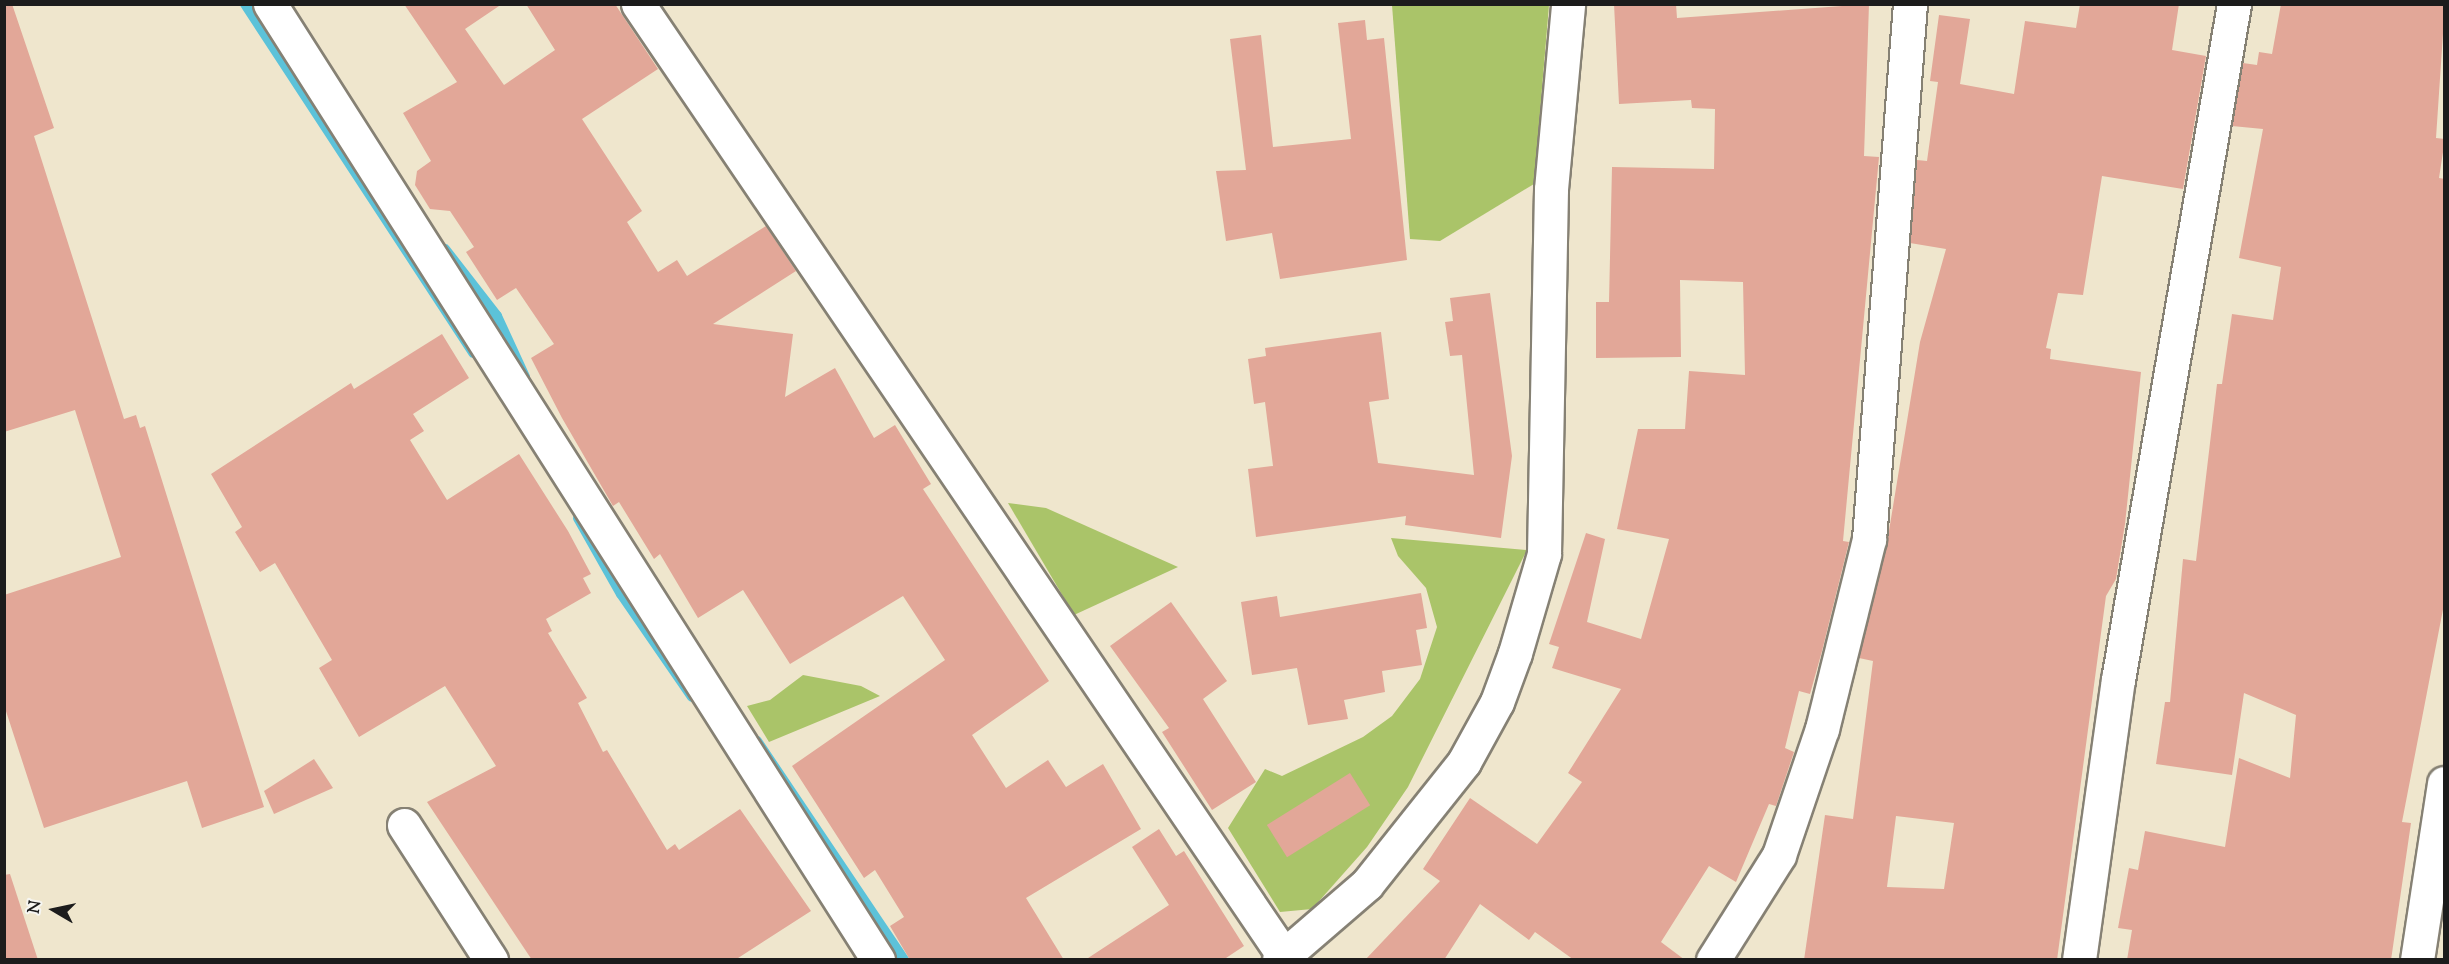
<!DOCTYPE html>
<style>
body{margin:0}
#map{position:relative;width:2449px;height:964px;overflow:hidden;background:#efe6cd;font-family:"Sorts Mill Goudy",serif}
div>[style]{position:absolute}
.green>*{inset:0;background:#aac469}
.stream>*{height:10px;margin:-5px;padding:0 5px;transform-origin:5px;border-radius:5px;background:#5cc2d9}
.building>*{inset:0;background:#e2a798;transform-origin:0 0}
.roads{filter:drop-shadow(2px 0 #868174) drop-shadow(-2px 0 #868174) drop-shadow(0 2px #868174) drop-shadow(0 -2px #868174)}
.street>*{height:33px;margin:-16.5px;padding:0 16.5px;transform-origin:16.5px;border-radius:16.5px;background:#fff}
span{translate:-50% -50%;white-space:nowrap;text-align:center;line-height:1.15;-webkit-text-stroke:6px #f6f6f2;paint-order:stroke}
.frame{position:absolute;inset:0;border:6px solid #1c1c1c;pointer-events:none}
.north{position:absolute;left:24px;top:880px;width:60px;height:60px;-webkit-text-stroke:4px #f6f6f2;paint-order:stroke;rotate:279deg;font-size:16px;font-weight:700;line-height:24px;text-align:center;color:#1c1c1c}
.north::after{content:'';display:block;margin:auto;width:21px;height:27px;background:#1c1c1c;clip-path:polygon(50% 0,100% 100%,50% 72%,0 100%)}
</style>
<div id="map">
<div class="green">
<i style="clip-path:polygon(1392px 5px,1549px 5px,1534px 184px,1440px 241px,1410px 239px)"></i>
<i style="clip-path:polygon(1008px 503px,1046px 508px,1178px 567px,1074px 615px)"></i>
<i style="clip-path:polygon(1391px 538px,1527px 550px,1408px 787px,1367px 847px,1312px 909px,1280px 912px,1228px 828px,1265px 769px,1282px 776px,1363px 737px,1392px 716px,1420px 679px,1437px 627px,1426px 588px,1398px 556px)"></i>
<i style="clip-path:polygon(803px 675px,861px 686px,880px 696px,769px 742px,747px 706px,770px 700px)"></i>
</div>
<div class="stream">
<i style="left:245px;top:4px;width:417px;rotate:56.8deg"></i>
<i style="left:445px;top:249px;width:85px;rotate:52.2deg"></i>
<i style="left:497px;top:316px;width:67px;rotate:65.3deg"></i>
<i style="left:578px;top:518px;width:87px;rotate:60.5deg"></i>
<i style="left:621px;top:594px;width:125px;rotate:55.4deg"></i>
<i style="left:757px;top:741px;width:264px;rotate:56.1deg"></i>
</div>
<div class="building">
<i style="clip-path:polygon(4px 4px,12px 4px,54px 128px,34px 136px,124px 419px,136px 415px,140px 428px,145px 426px,264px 807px,202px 828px,187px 781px,44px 828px,4px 705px,4px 595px,121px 557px,75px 410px,4px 432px)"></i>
<i style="clip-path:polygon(404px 4px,502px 4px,465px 29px,504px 85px,555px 50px,526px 4px,615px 4px,658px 69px,582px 119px,642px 211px,627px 222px,658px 272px,677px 260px,687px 276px,766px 226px,796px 271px,713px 324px,793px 334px,785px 397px,835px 368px,874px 438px,895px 425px,931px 484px,923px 489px,1049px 681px,972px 735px,1006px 788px,1048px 760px,1066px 787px,1103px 764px,1141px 829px,1026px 898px,1064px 960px,910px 960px,890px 926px,904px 917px,875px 870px,864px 878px,792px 766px,945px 660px,903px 596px,790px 664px,743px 590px,698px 618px,660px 554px,654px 559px,619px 502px,613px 506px,562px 418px,531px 358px,554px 344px,516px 288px,497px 300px,466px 252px,474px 247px,450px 211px,430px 209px,415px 185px,417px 171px,431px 161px,403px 113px,457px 82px)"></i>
<i style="clip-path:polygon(1614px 4px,1676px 4px,1677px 18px,1869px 4px,1864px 156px,1879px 157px,1843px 541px,1849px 542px,1822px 651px,1810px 694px,1799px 691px,1785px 748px,1794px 752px,1776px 806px,1769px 804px,1736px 882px,1709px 866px,1661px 942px,1685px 960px,1574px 960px,1535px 932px,1529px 940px,1480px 904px,1444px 960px,1365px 960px,1440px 881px,1423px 869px,1470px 798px,1537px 844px,1582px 782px,1568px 773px,1621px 689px,1552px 668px,1559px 647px,1549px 644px,1586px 533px,1605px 539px,1587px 622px,1641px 639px,1669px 539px,1617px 529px,1638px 429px,1685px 429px,1689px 371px,1745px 375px,1743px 282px,1680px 280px,1681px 357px,1596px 358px,1596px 302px,1609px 302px,1612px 167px,1714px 169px,1715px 109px,1692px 108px,1691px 100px,1619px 104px)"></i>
<i style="clip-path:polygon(evenodd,2080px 4px,2179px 4px,2172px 50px,2206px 56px,2183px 189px,2102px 176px,2083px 295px,2058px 293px,2046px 348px,2051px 349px,2050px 359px,2141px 372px,2125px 524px,2116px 579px,2106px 596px,2057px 960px,1804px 960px,1825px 815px,1853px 819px,1873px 661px,1859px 658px,1887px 543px,1920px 342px,1946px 249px,1910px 243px,1917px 160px,1927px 161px,1938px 82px,1930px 81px,1939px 15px,1970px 19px,1960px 84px,2014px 94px,2025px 21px,2076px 28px,2080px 4px,1896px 816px,1954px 823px,1944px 889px,1887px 887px,1896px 816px)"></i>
<i style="clip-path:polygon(2281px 4px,2445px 4px,2436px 138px,2445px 139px,2439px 178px,2445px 179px,2445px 599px,2402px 822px,2411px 823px,2391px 960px,2127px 960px,2132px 930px,2118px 928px,2129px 868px,2138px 870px,2145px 831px,2225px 847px,2239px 758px,2290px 778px,2296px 715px,2244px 693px,2232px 775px,2156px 764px,2165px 702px,2170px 702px,2183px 559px,2196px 561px,2217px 384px,2222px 384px,2232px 314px,2273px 320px,2281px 267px,2239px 258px,2263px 129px,2232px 126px,2243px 63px,2257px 65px,2259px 52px,2272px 54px)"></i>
<i style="clip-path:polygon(1365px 20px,1367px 40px,1384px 38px,1407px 260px,1280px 279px,1272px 233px,1226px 241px,1216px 171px,1246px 170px,1230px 39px,1261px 35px,1273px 147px,1351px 139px,1338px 23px)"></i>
<i style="clip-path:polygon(1490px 293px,1512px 456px,1501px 538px,1405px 525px,1406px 516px,1256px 537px,1248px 469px,1273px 466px,1265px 402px,1254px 404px,1248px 359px,1266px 356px,1265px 348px,1381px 332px,1389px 399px,1369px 402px,1378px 463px,1474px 475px,1462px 355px,1450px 356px,1445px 322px,1453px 321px,1450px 298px)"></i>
<i style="clip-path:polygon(442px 334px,469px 378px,413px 414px,424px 431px,410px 440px,447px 500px,519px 454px,568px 531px,591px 574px,583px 578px,591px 593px,546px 619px,552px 631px,548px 633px,587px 698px,578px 703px,603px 752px,607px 750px,667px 850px,675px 844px,679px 850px,740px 809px,811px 911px,735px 960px,532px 960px,427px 802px,496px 766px,445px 686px,359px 737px,319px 668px,332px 660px,275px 563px,260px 572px,235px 532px,242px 527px,211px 474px,351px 383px,354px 389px)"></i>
<i style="clip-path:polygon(1421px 593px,1427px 628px,1416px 630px,1422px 665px,1382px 671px,1385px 692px,1344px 700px,1348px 719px,1308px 725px,1297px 668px,1252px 675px,1241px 602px,1277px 596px,1280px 617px)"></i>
<i style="clip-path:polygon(1171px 602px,1227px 681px,1203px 699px,1256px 782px,1212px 810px,1162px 732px,1169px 728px,1110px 646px)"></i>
<i style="clip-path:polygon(314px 759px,333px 788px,274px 814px,264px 791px)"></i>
<i style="left:1350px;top:773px;width:38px;height:98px;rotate:58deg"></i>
<i style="clip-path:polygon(1159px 829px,1176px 856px,1184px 851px,1244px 946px,1223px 960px,1085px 960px,1169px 905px,1132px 847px)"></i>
<i style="clip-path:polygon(10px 874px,38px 960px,4px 960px,4px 875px)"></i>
</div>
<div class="roads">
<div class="street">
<i style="left:270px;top:4px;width:1133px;rotate:57.54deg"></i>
<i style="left:638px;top:4px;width:1150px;rotate:55.84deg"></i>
<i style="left:404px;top:825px;width:161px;rotate:57.2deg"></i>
<i style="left:1279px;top:960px;width:116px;rotate:-40.8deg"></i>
<i style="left:1367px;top:884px;width:156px;rotate:-51.5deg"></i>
<i style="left:1464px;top:762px;width:68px;rotate:-61.2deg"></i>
<i style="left:1497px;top:702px;width:52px;rotate:-69.8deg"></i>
<i style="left:1515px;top:653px;width:103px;rotate:-73.7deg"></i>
<i style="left:1544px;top:554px;width:365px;rotate:-88.9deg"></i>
<i style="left:1551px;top:189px;width:186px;rotate:-84.7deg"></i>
<i style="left:1713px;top:960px;width:124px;rotate:-57.8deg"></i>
<i style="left:1779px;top:855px;width:133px;rotate:-71.2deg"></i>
<i style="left:1822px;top:729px;width:196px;rotate:-76.1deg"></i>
<i style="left:1869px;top:539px;width:537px;rotate:-85.62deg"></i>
<i style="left:2079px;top:960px;width:283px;rotate:-82.1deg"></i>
<i style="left:2118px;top:680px;width:686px;rotate:-80.26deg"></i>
<i style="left:2417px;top:960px;width:179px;rotate:-81.3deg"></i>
</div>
</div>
<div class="frame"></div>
<div class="north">N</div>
</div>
